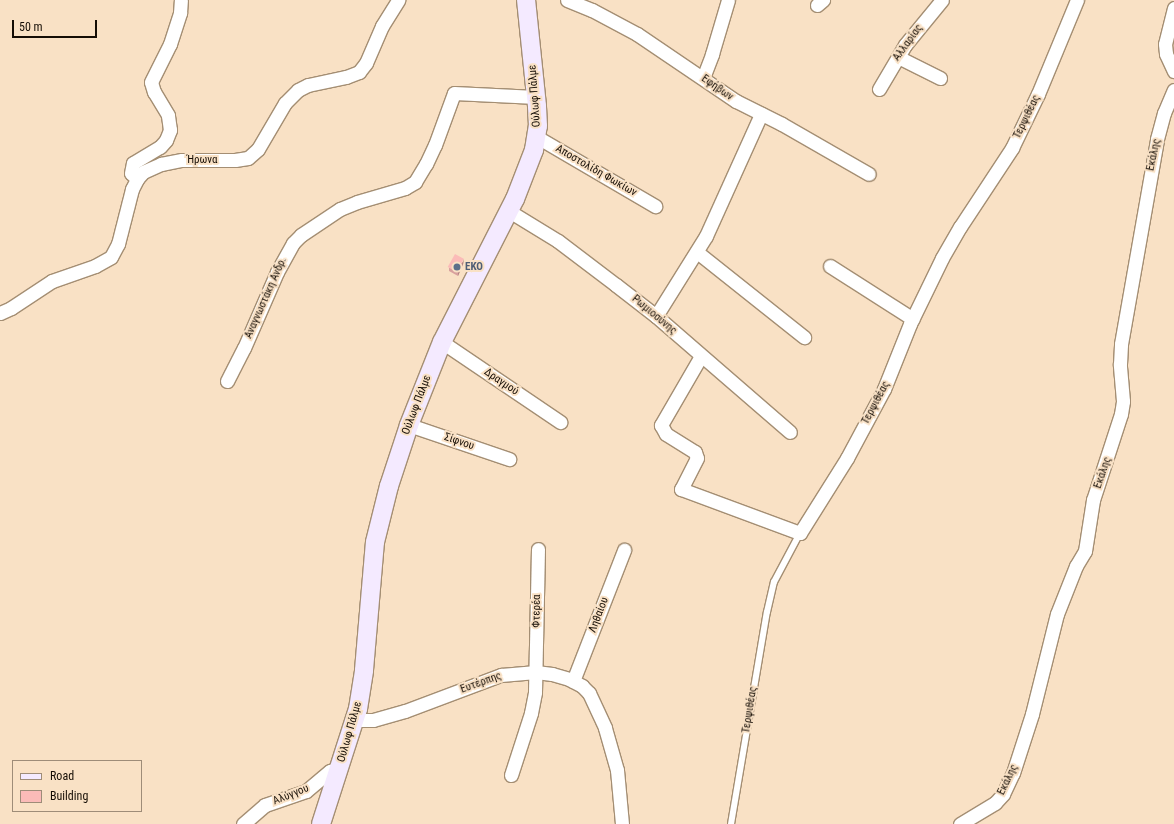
<!DOCTYPE html>
<meta charset="utf-8">
<style>
body{margin:0}
#map{position:relative;width:1174px;height:824px;overflow:hidden;background:#f9e1c5;font-family:"Roboto Condensed",sans-serif}
div>[style]{position:absolute}
.roads{filter:drop-shadow(1px 0 #a48e73) drop-shadow(-1px 0 #a48e73) drop-shadow(0 1px #a48e73) drop-shadow(0 -1px #a48e73)}
.lane>*{height:6px;margin:-3px;padding:0 3px;transform-origin:3px;border-radius:3px;background:#fff}
.street>*{height:13px;margin:-6.5px;padding:0 6.5px;transform-origin:6.5px;border-radius:6.5px;background:#fff}
.secondary>*{height:18px;margin:-9px;padding:0 9px;transform-origin:9px;border-radius:9px;background:#f4eaff}
.wall>*{inset:0;background:#d8a19e}
.shaded-wall>*{inset:0;background:#b08381}
.building>*{inset:0;background:#fbbbb8;transform-origin:0 0}
.dots>*{width:11px;height:11px;translate:-50% -50%;box-sizing:border-box;border:2px solid #f9e1c5;border-radius:50%}
span{translate:-50% -50%;white-space:nowrap;text-align:center;line-height:1.15;-webkit-text-stroke:4px #f9e1c5;paint-order:stroke}
.street-label{font-size:11px;color:#150d05}
.service-label{font-size:11px;color:#4e5e75;font-weight:700}
.left{translate:0 -50%;text-align:left}
.legend{position:absolute;left:12px;top:760px;width:130px;height:52px;box-sizing:border-box;background:#f9e1c5;border:1px solid #9e8c78;margin:0;padding:5px 7px;list-style:none;font-size:12px;color:#150d05}
.legend li{display:flex;align-items:center;gap:8px;height:20px}
.legend b{width:20px;border:1px solid #9e8c78}
.scale{position:absolute;left:12px;top:20px;width:85px;height:18px;box-sizing:border-box;border:2px solid #150d05;border-top:0;padding-left:5px;font-size:12px;line-height:14px;white-space:nowrap;color:#150d05;-webkit-text-stroke:3px #f9e1c5;paint-order:stroke}
</style>
<div id="map">
<div class="roads">
<div class="lane">
<i style="left:731px;top:824px;width:215px;rotate:-80.4deg"></i>
<i style="left:767px;top:612px;width:31px;rotate:-77deg"></i>
<i style="left:774px;top:582px;width:55px;rotate:-62deg"></i>
</div>
<div class="street">
<i style="left:567px;top:0;width:27px;rotate:22deg"></i>
<i style="left:592px;top:10px;width:51px;rotate:28.1deg"></i>
<i style="left:637px;top:34px;width:120px;rotate:34.1deg"></i>
<i style="left:736px;top:101px;width:51px;rotate:26.6deg"></i>
<i style="left:782px;top:124px;width:100px;rotate:29.9deg"></i>
<i style="left:817px;top:5px;width:8px;rotate:-40deg"></i>
<i style="left:1174px;top:8px;width:37px;rotate:104deg"></i>
<i style="left:1165px;top:44px;width:10px;rotate:84deg"></i>
<i style="left:1166px;top:54px;width:19px;rotate:65deg"></i>
<i style="left:898px;top:57px;width:47px;rotate:26.6deg"></i>
<i style="left:703px;top:78px;width:26px;rotate:-69deg"></i>
<i style="left:712px;top:54px;width:56px;rotate:-73.5deg"></i>
<i style="left:879px;top:89px;width:51px;rotate:-59.4deg"></i>
<i style="left:905px;top:45px;width:58px;rotate:-50.6deg"></i>
<i style="left:537px;top:137px;width:137px;rotate:30.3deg"></i>
<i style="left:137px;top:179px;width:8px;rotate:-135deg"></i>
<i style="left:131px;top:173px;width:10px;rotate:-79deg"></i>
<i style="left:133px;top:163px;width:31px;rotate:-31deg"></i>
<i style="left:160px;top:147px;width:9px;rotate:-49deg"></i>
<i style="left:166px;top:140px;width:11px;rotate:-68deg"></i>
<i style="left:170px;top:130px;width:15px;rotate:-98deg"></i>
<i style="left:168px;top:115px;width:27px;rotate:-121deg"></i>
<i style="left:154px;top:92px;width:10px;rotate:-107deg"></i>
<i style="left:151px;top:82px;width:42px;rotate:-63.4deg"></i>
<i style="left:170px;top:44px;width:33px;rotate:-72deg"></i>
<i style="left:180px;top:13px;width:13px;rotate:-86deg"></i>
<i style="left:509px;top:211px;width:57px;rotate:31.5deg"></i>
<i style="left:558px;top:241px;width:73px;rotate:37.2deg"></i>
<i style="left:616px;top:285px;width:51px;rotate:37.8deg"></i>
<i style="left:656px;top:316px;width:177px;rotate:40.9deg"></i>
<i style="left:697px;top:252px;width:137px;rotate:38.5deg"></i>
<i style="left:830px;top:266px;width:98px;rotate:32.6deg"></i>
<i style="left:0;top:313px;width:12px;rotate:-24deg"></i>
<i style="left:11px;top:308px;width:49px;rotate:-33.4deg"></i>
<i style="left:52px;top:281px;width:46px;rotate:-19.2deg"></i>
<i style="left:95px;top:266px;width:18px;rotate:-29deg"></i>
<i style="left:111px;top:257px;width:15px;rotate:-62deg"></i>
<i style="left:118px;top:244px;width:57px;rotate:-75.7deg"></i>
<i style="left:132px;top:189px;width:11px;rotate:-63deg"></i>
<i style="left:137px;top:179px;width:9px;rotate:-49deg"></i>
<i style="left:143px;top:172px;width:20px;rotate:-24deg"></i>
<i style="left:161px;top:164px;width:21px;rotate:-11deg"></i>
<i style="left:182px;top:160px;width:53px"></i>
<i style="left:235px;top:160px;width:13px;rotate:-9deg"></i>
<i style="left:248px;top:158px;width:13px;rotate:-42deg"></i>
<i style="left:258px;top:149px;width:53px;rotate:-59.6deg"></i>
<i style="left:285px;top:103px;width:18px;rotate:-45deg"></i>
<i style="left:298px;top:90px;width:11px;rotate:-27deg"></i>
<i style="left:308px;top:85px;width:39px;rotate:-12deg"></i>
<i style="left:346px;top:77px;width:14px;rotate:-21deg"></i>
<i style="left:359px;top:72px;width:11px;rotate:-52deg"></i>
<i style="left:366px;top:63px;width:40px;rotate:-66.6deg"></i>
<i style="left:382px;top:26px;width:31px;rotate:-58deg"></i>
<i style="left:656px;top:316px;width:94px;rotate:-58deg"></i>
<i style="left:706px;top:236px;width:134px;rotate:-65.7deg"></i>
<i style="left:442px;top:342px;width:143px;rotate:34.1deg"></i>
<i style="left:701px;top:356px;width:80px;rotate:120.1deg"></i>
<i style="left:661px;top:425px;width:10px;rotate:61deg"></i>
<i style="left:666px;top:434px;width:34px;rotate:32deg"></i>
<i style="left:695px;top:452px;width:6px;rotate:72deg"></i>
<i style="left:697px;top:458px;width:35px;rotate:117deg"></i>
<i style="left:681px;top:489px;width:127px;rotate:20.3deg"></i>
<i style="left:800px;top:533px;width:89px;rotate:-57.9deg"></i>
<i style="left:847px;top:458px;width:78px;rotate:-61.8deg"></i>
<i style="left:884px;top:389px;width:70px;rotate:-68.2deg"></i>
<i style="left:910px;top:324px;width:73px;rotate:-64.1deg"></i>
<i style="left:942px;top:258px;width:36px;rotate:-60deg"></i>
<i style="left:960px;top:227px;width:95px;rotate:-56.6deg"></i>
<i style="left:1012px;top:148px;width:60px;rotate:-64.3deg"></i>
<i style="left:1038px;top:94px;width:102px;rotate:-67.5deg"></i>
<i style="left:227px;top:381px;width:37px;rotate:-63deg"></i>
<i style="left:244px;top:348px;width:83px;rotate:-66.5deg"></i>
<i style="left:277px;top:272px;width:33px;rotate:-61deg"></i>
<i style="left:293px;top:243px;width:11px;rotate:-45deg"></i>
<i style="left:301px;top:235px;width:47px;rotate:-33.7deg"></i>
<i style="left:340px;top:209px;width:18px;rotate:-22deg"></i>
<i style="left:357px;top:202px;width:50px;rotate:-16.3deg"></i>
<i style="left:405px;top:188px;width:12px;rotate:-31deg"></i>
<i style="left:415px;top:182px;width:21px;rotate:-59deg"></i>
<i style="left:426px;top:164px;width:21px;rotate:-65deg"></i>
<i style="left:435px;top:145px;width:55px;rotate:-69.9deg"></i>
<i style="left:454px;top:93px;width:82px;rotate:2.8deg"></i>
<i style="left:409px;top:425px;width:106px;rotate:18.8deg"></i>
<i style="left:573px;top:681px;width:141px;rotate:-68.7deg"></i>
<i style="left:355px;top:720px;width:18px"></i>
<i style="left:373px;top:720px;width:33px;rotate:-16deg"></i>
<i style="left:405px;top:711px;width:103px;rotate:-20.6deg"></i>
<i style="left:501px;top:675px;width:35px;rotate:-5deg"></i>
<i style="left:536px;top:672px;width:16px;rotate:7deg"></i>
<i style="left:552px;top:674px;width:18px;rotate:16deg"></i>
<i style="left:569px;top:679px;width:15px;rotate:28deg"></i>
<i style="left:582px;top:686px;width:10px;rotate:45deg"></i>
<i style="left:589px;top:693px;width:38px;rotate:65deg"></i>
<i style="left:605px;top:728px;width:44px;rotate:74.1deg"></i>
<i style="left:617px;top:770px;width:54px;rotate:84.7deg"></i>
<i style="left:511px;top:775px;width:65px;rotate:-72.1deg"></i>
<i style="left:531px;top:713px;width:21px;rotate:-79deg"></i>
<i style="left:535px;top:692px;width:143px;rotate:-88.8deg"></i>
<i style="left:243px;top:824px;width:29px;rotate:-41deg"></i>
<i style="left:265px;top:805px;width:43px;rotate:-18.9deg"></i>
<i style="left:306px;top:791px;width:31px;rotate:-40deg"></i>
<i style="left:330px;top:771px;width:10px;rotate:-17deg"></i>
<i style="left:960px;top:824px;width:41px;rotate:-31deg"></i>
<i style="left:995px;top:803px;width:12px;rotate:-48deg"></i>
<i style="left:1003px;top:794px;width:23px;rotate:-65deg"></i>
<i style="left:1013px;top:773px;width:62px;rotate:-72.1deg"></i>
<i style="left:1032px;top:714px;width:103px;rotate:-76deg"></i>
<i style="left:1057px;top:614px;width:52px;rotate:-68.4deg"></i>
<i style="left:1076px;top:566px;width:17px;rotate:-59deg"></i>
<i style="left:1085px;top:551px;width:52px;rotate:-81.1deg"></i>
<i style="left:1093px;top:500px;width:90px;rotate:-72deg"></i>
<i style="left:1121px;top:414px;width:13px;rotate:-81deg"></i>
<i style="left:1123px;top:401px;width:37px;rotate:-95deg"></i>
<i style="left:1120px;top:364px;width:20px;rotate:-87deg"></i>
<i style="left:1121px;top:344px;width:208px;rotate:-80deg"></i>
<i style="left:1157px;top:139px;width:27px;rotate:-75deg"></i>
<i style="left:1164px;top:113px;width:25px;rotate:-67deg"></i>
</div>
<div class="secondary">
<i style="left:321px;top:824px;width:121px;rotate:-72.2deg"></i>
<i style="left:358px;top:709px;width:39px;rotate:-81deg"></i>
<i style="left:364px;top:670px;width:128px;rotate:-85.1deg"></i>
<i style="left:375px;top:542px;width:58px;rotate:-76deg"></i>
<i style="left:389px;top:486px;width:64px;rotate:-71.8deg"></i>
<i style="left:409px;top:425px;width:89px;rotate:-68.3deg"></i>
<i style="left:442px;top:342px;width:161px;rotate:-63deg"></i>
<i style="left:515px;top:199px;width:53px;rotate:-68.8deg"></i>
<i style="left:534px;top:150px;width:24px;rotate:-81deg"></i>
<i style="left:538px;top:126px;width:20px;rotate:-93deg"></i>
<i style="left:537px;top:106px;width:107px;rotate:-95.9deg"></i>
</div>
</div>
<div class="wall">
<i style="clip-path:polygon(464px 262px,458px 276px,449px 271px,449px 268px)"></i>
</div>
<div class="shaded-wall">
<i style="clip-path:polygon(464px 259px,464px 262px,458px 276px,458px 272px)"></i>
</div>
<div class="building">
<i style="left:455px;top:254px;width:10px;height:15px;rotate:29deg"></i>
</div>
<div class="dots">
<i style="left:457px;top:267px;background:#5c6f8a"></i>
</div>
<div class="street-label">
<span style="left:908px;top:43px;rotate:-54deg">Αλλαρίας</span>
<span style="left:717px;top:88px;rotate:35deg">Εφήβων</span>
<span style="left:535px;top:96px;rotate:-94deg">Ούλωφ Πάλμε</span>
<span style="left:1027px;top:117px;rotate:-64deg">Τερψιθέας</span>
<span style="left:1154px;top:155px;rotate:-78deg">Εκάλης</span>
<span style="left:202px;top:160px">Ήρωνα</span>
<span style="left:596px;top:171px;rotate:30deg">Αποστολίδη Φωκίων</span>
<span style="left:266px;top:298px;rotate:-66deg">Αναγνωστάκη Ανδρ.</span>
<span style="left:654px;top:315px;rotate:40deg">Ρωμιοσύνης</span>
<span style="left:501px;top:382px;rotate:34deg">Δραγμού</span>
<span style="left:876px;top:403px;rotate:-62deg">Τερψιθέας</span>
<span style="left:417px;top:405px;rotate:-69deg">Ούλωφ Πάλμε</span>
<span style="left:459px;top:442px;rotate:19deg">Σίφνου</span>
<span style="left:1103px;top:473px;rotate:-71deg">Εκάλης</span>
<span style="left:537px;top:611px;rotate:-89deg">Φτερέα</span>
<span style="left:599px;top:615px;rotate:-69deg">Ληθαίου</span>
<span style="left:481px;top:683px;rotate:-20deg">Ευτέρπης</span>
<span style="left:750px;top:710px;rotate:-81deg">Τερψιθέας</span>
<span style="left:350px;top:732px;rotate:-74deg">Ούλωφ Πάλμε</span>
<span style="left:1008px;top:780px;rotate:-64deg">Εκάλης</span>
<span style="left:291px;top:795px;rotate:-22deg">Αλύγγου</span>
</div>
<div class="service-label">
<span class="left" style="left:465px;top:267px">EKO</span>
</div>
<ul class="legend">
<li><b style="height:5px;background:#f4eaff"></b>Road</li>
<li><b style="height:11px;background:#fbbbb8"></b>Building</li>
</ul>
<div class="scale">50 m</div>
</div>
